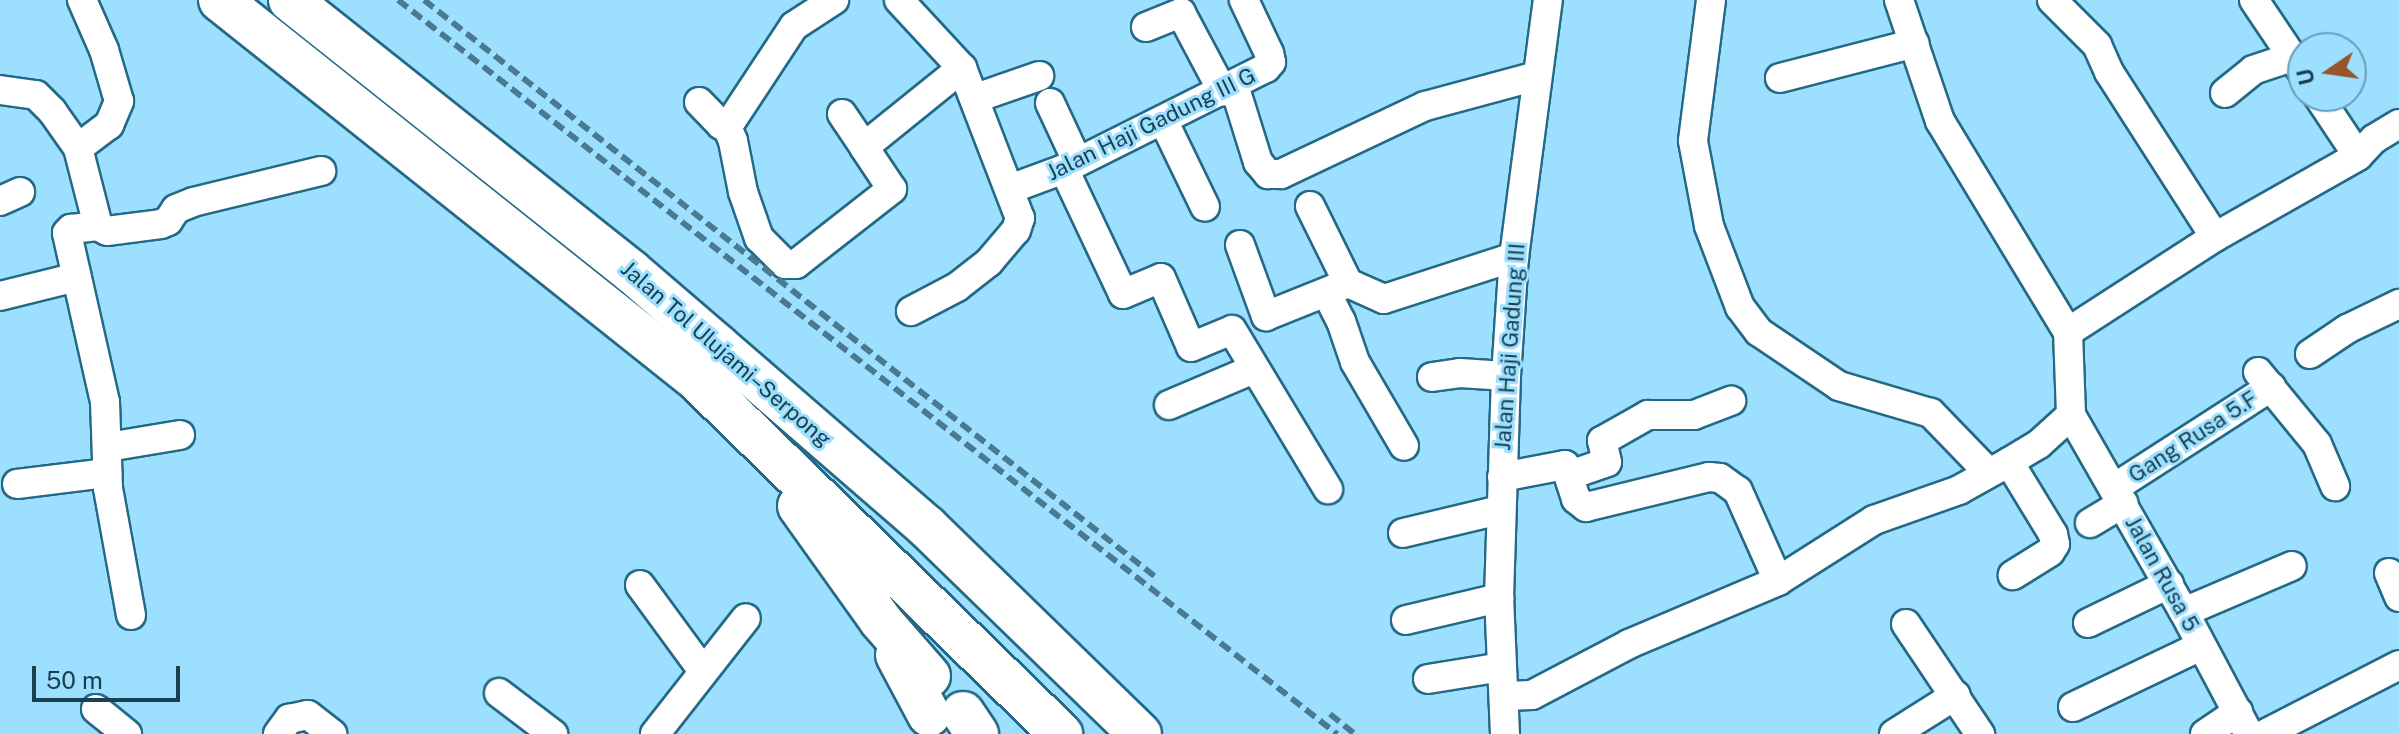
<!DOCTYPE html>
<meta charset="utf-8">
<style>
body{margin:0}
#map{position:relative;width:2399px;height:734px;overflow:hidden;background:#9cdfff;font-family:"Public Sans",sans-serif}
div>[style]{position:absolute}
.roads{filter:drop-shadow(2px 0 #246985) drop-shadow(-2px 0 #246985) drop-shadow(0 2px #246985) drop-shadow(0 -2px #246985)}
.minor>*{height:28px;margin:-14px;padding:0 14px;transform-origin:14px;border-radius:14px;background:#fff}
.highway>*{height:42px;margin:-21px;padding:0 21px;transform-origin:21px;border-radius:21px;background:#fff}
.rail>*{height:6px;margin-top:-3px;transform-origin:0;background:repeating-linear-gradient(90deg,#4a7a8f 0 12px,transparent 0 18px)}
span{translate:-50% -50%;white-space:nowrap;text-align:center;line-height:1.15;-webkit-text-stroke:6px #9cdfff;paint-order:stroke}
.street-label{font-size:22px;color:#1b404f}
.north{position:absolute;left:2287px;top:32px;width:80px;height:80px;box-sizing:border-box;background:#9cdfff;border:2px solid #689fb9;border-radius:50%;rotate:257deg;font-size:22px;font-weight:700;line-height:32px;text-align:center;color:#1b404f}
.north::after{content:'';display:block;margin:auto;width:28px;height:36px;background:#9a542b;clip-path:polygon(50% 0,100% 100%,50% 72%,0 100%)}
.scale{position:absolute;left:32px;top:666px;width:148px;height:36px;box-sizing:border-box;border:4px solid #1b404f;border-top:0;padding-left:10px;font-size:24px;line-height:28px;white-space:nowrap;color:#1b404f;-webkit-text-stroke:6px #9cdfff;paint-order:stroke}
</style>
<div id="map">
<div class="roads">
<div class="minor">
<i style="left:899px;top:0;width:93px;rotate:47.2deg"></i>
<i style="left:962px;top:68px;width:161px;rotate:68.9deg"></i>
<i style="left:1020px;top:218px;width:13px;rotate:108deg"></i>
<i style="left:1016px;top:230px;width:42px;rotate:130.2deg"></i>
<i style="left:989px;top:262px;width:41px;rotate:142deg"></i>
<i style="left:957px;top:287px;width:52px;rotate:152.4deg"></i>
<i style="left:1711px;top:0;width:142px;rotate:97.3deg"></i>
<i style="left:1693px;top:141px;width:86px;rotate:79.3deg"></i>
<i style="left:1709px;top:226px;width:87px;rotate:69.1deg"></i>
<i style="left:1740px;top:307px;width:31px;rotate:53deg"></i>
<i style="left:1759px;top:332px;width:97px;rotate:34deg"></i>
<i style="left:1839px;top:386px;width:96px;rotate:16.4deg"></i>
<i style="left:1931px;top:413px;width:82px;rotate:46deg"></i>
<i style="left:1899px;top:0;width:128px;rotate:71.3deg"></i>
<i style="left:1940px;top:121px;width:247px;rotate:58.8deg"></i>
<i style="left:2068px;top:332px;width:83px;rotate:87.9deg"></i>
<i style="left:2071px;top:415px;width:227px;rotate:60.2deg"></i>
<i style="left:2184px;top:612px;width:138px;rotate:62deg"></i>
<i style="left:2052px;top:0;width:64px;rotate:45deg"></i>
<i style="left:2097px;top:45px;width:30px;rotate:66deg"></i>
<i style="left:2109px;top:72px;width:196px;rotate:57.3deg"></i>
<i style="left:2254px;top:0;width:88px;rotate:56.1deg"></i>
<i style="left:1146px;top:27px;width:38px;rotate:-22deg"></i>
<i style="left:1181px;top:13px;width:89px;rotate:62deg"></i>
<i style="left:1780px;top:78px;width:139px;rotate:-14.5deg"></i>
<i style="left:1234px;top:85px;width:81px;rotate:72.7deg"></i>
<i style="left:1258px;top:162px;width:16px;rotate:50deg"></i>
<i style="left:1268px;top:174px;width:13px"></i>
<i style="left:1281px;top:174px;width:159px;rotate:-25.3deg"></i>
<i style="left:1425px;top:106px;width:115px;rotate:-15.1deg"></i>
<i style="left:0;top:90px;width:36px;rotate:8deg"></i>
<i style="left:36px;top:95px;width:23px;rotate:45deg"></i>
<i style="left:52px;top:111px;width:45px;rotate:54.9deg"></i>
<i style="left:78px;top:148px;width:81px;rotate:75.6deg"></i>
<i style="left:2225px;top:93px;width:36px;rotate:-39deg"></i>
<i style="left:2253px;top:70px;width:41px;rotate:-18.4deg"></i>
<i style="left:2318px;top:96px;width:72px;rotate:56.3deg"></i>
<i style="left:976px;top:98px;width:67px;rotate:-19.2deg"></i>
<i style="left:699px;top:102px;width:32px;rotate:46deg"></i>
<i style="left:721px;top:125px;width:9px;rotate:-13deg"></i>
<i style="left:730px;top:123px;width:116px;rotate:-56.6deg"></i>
<i style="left:794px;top:26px;width:48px;rotate:-33deg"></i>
<i style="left:1050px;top:103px;width:64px;rotate:65deg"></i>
<i style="left:842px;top:114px;width:40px;rotate:56deg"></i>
<i style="left:1164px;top:122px;width:94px;rotate:64.2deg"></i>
<i style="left:726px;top:125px;width:17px;rotate:66deg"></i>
<i style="left:733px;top:141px;width:52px;rotate:78.9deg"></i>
<i style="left:743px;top:192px;width:49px;rotate:70.8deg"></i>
<i style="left:759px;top:238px;width:37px;rotate:45deg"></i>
<i style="left:785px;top:264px;width:11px"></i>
<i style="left:796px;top:264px;width:122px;rotate:-38deg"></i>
<i style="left:892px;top:189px;width:50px;rotate:-123.7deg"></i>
<i style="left:864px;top:147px;width:126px;rotate:-38.9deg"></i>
<i style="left:78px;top:148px;width:39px;rotate:-37deg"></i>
<i style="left:109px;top:125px;width:26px;rotate:-67deg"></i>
<i style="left:119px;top:101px;width:53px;rotate:-106.4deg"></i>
<i style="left:104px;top:50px;width:55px;rotate:-113.7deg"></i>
<i style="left:1064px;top:169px;width:138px;rotate:64.7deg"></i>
<i style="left:1123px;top:294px;width:41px;rotate:-22.8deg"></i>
<i style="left:1161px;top:278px;width:75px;rotate:66.5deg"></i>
<i style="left:1191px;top:347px;width:44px;rotate:-22.5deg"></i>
<i style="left:1232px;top:330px;width:186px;rotate:58.9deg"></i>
<i style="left:1010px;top:189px;width:58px;rotate:-20.3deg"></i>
<i style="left:1064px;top:169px;width:226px;rotate:-26.6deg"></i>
<i style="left:1266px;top:68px;width:8px;rotate:-50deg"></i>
<i style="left:1271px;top:62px;width:9px;rotate:-103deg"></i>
<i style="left:1269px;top:53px;width:59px;rotate:-115.3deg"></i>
<i style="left:0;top:201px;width:22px;rotate:-24deg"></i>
<i style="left:1310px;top:206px;width:86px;rotate:63.7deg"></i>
<i style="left:1240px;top:245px;width:76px;rotate:69.9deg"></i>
<i style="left:1266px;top:316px;width:88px;rotate:-21.9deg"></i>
<i style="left:1348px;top:283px;width:39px;rotate:24deg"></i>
<i style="left:1384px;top:299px;width:137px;rotate:-17.9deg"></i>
<i style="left:1327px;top:294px;width:30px;rotate:63deg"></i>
<i style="left:1341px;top:321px;width:43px;rotate:71.1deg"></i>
<i style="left:1355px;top:362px;width:97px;rotate:59.7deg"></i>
<i style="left:0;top:296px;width:79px;rotate:-13.9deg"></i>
<i style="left:2068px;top:332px;width:175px;rotate:-32.9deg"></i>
<i style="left:2215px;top:237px;width:164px;rotate:-29.5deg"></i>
<i style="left:2358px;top:156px;width:23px;rotate:-47deg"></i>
<i style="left:2374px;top:139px;width:29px;rotate:-31deg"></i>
<i style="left:2310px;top:354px;width:45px;rotate:-34deg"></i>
<i style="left:2347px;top:329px;width:58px;rotate:-25.7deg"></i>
<i style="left:2258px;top:372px;width:93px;rotate:50.7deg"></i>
<i style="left:2317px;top:444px;width:46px;rotate:66.8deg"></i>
<i style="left:1432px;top:377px;width:28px;rotate:-8deg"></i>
<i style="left:1460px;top:373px;width:46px;rotate:3.7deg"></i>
<i style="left:1169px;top:405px;width:92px;rotate:-23deg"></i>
<i style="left:108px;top:447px;width:73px;rotate:-9.5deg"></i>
<i style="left:2009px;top:462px;width:84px;rotate:58.6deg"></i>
<i style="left:2053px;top:534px;width:10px;rotate:79deg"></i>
<i style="left:2055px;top:544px;width:9px;rotate:122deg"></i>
<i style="left:2050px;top:552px;width:44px;rotate:148.1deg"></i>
<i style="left:1570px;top:475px;width:39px;rotate:-19deg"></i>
<i style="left:1607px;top:462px;width:22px;rotate:-103deg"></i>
<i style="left:1602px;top:441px;width:53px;rotate:-29.5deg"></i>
<i style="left:1648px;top:415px;width:46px"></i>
<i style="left:1694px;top:415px;width:40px;rotate:-21deg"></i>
<i style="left:1502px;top:477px;width:64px;rotate:-10.8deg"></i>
<i style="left:1565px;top:465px;width:36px;rotate:72deg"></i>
<i style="left:1576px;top:499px;width:13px;rotate:39deg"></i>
<i style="left:1586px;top:507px;width:127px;rotate:-13.7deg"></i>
<i style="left:1709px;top:477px;width:11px;rotate:5deg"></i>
<i style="left:1720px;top:478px;width:22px;rotate:36deg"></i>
<i style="left:1738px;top:491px;width:98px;rotate:66deg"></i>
<i style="left:17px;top:484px;width:91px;rotate:-7deg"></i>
<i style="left:2114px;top:488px;width:187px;rotate:-32.8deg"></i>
<i style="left:2090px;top:523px;width:39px;rotate:-31deg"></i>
<i style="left:1403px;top:533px;width:100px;rotate:-13.3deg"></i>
<i style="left:2389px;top:573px;width:26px;rotate:67deg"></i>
<i style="left:640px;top:585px;width:107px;rotate:53.8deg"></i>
<i style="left:2184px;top:612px;width:117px;rotate:-23.1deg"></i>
<i style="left:131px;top:615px;width:129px;rotate:-100.3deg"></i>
<i style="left:108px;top:488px;width:86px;rotate:-92deg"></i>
<i style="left:105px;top:402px;width:173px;rotate:-102.7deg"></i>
<i style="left:67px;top:233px;width:6px;rotate:-45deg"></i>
<i style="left:71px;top:229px;width:27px;rotate:-6deg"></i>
<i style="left:98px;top:226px;width:10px;rotate:29deg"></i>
<i style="left:107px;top:231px;width:54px;rotate:-7.4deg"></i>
<i style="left:161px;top:224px;width:8px;rotate:-23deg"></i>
<i style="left:168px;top:221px;width:14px;rotate:-56deg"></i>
<i style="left:176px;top:209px;width:18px;rotate:-22deg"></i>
<i style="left:193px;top:202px;width:132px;rotate:-13.6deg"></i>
<i style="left:1406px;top:620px;width:96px;rotate:-13.3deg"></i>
<i style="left:2088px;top:623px;width:90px;rotate:-25.7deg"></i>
<i style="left:1906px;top:624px;width:133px;rotate:56.1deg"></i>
<i style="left:1428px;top:679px;width:75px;rotate:-9.2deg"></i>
<i style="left:499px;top:693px;width:68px;rotate:37.2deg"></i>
<i style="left:1505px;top:696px;width:27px;rotate:-2deg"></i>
<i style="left:1532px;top:695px;width:110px;rotate:-27.7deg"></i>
<i style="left:1629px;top:644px;width:162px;rotate:-22.9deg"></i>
<i style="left:1778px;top:581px;width:114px;rotate:-32.4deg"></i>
<i style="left:1874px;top:520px;width:90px;rotate:-19.4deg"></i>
<i style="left:1959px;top:490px;width:57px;rotate:-29.2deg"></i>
<i style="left:2009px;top:462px;width:35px;rotate:-31deg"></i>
<i style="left:2039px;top:444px;width:43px;rotate:-42.2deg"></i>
<i style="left:2073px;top:707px;width:142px;rotate:-25.5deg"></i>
<i style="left:96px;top:709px;width:40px;rotate:39deg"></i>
<i style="left:278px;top:734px;width:19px;rotate:-54deg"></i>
<i style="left:289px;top:719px;width:19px;rotate:-12deg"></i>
<i style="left:308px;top:715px;width:31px;rotate:38deg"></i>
<i style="left:655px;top:734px;width:147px;rotate:-51.9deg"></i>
<i style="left:1505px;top:734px;width:136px;rotate:-92.5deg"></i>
<i style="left:1499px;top:598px;width:222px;rotate:-88.2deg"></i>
<i style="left:1506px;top:376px;width:119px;rotate:-86.2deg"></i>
<i style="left:1514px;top:257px;width:259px;rotate:-82.5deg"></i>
<i style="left:1894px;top:734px;width:73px;rotate:-32.2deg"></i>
<i style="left:2205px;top:734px;width:40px;rotate:-34deg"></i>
<i style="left:2265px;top:734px;width:151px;rotate:-27.2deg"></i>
</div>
<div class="highway">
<i style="left:220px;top:0;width:607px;rotate:38.51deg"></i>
<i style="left:695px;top:378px;width:511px;rotate:44.21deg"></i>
<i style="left:290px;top:0;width:437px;rotate:38.5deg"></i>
<i style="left:632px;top:272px;width:113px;rotate:40.7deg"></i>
<i style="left:718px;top:346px;width:276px;rotate:40.9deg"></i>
<i style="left:927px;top:527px;width:297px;rotate:44.2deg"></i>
<i style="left:799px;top:506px;width:141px;rotate:54.5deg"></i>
<i style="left:881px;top:621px;width:73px;rotate:48.9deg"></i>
<i style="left:897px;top:655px;width:68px;rotate:61.9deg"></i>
<i style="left:963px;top:713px;width:25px;rotate:56deg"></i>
</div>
</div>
<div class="rail">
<i style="left:398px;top:0;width:1192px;rotate:38.01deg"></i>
<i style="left:424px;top:0;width:933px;rotate:38.26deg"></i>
<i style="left:1330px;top:714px;width:32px;rotate:39deg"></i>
</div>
<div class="street-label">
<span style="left:1151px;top:124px;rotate:-26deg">Jalan Haji Gadung III G</span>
<span style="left:1510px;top:347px;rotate:-86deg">Jalan Haji Gadung III</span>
<span style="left:726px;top:354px;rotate:41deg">Jalan Tol Ulujami–Serpong</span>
<span style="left:2193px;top:437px;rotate:-33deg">Gang Rusa 5.F</span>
<span style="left:2162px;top:574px;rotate:61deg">Jalan Rusa 5</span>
</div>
<div class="north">U</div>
<div class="scale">50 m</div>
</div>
